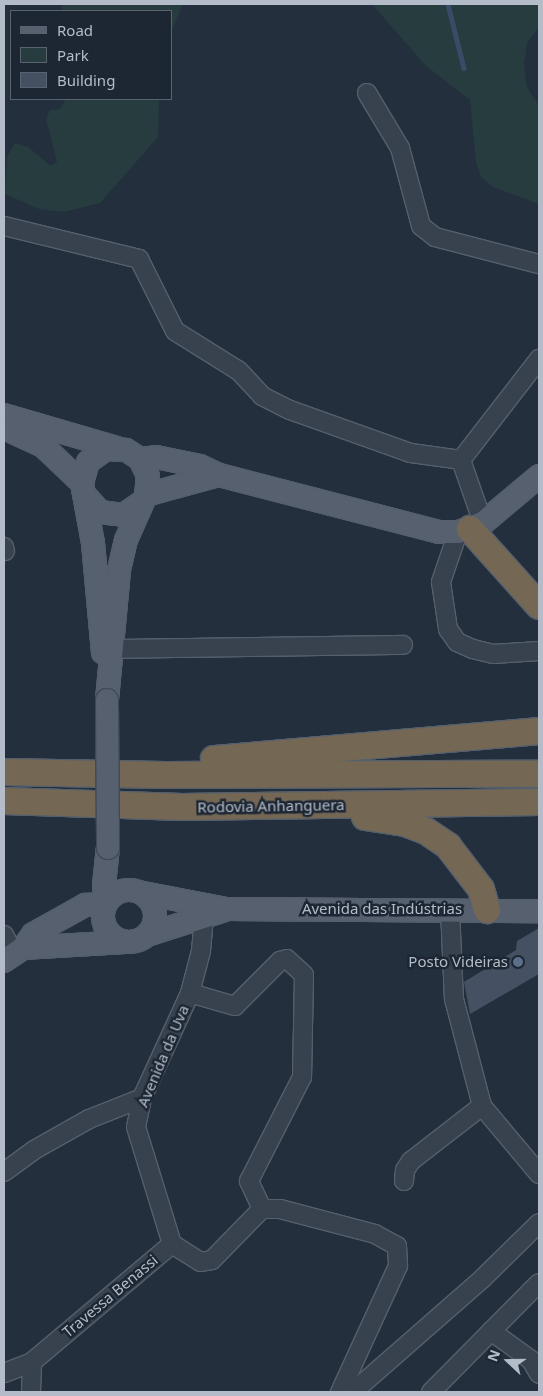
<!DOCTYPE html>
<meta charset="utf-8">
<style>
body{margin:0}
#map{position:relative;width:543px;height:1396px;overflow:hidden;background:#242f3e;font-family:"Noto Sans",sans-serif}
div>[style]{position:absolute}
.green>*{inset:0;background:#263c3f}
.stream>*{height:4.5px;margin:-2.25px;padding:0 2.25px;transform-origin:2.25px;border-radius:2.25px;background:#394c67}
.building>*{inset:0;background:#455162}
.roads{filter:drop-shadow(1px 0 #565f6c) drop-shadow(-1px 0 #565f6c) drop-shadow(0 1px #565f6c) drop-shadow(0 -1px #565f6c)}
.minor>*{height:18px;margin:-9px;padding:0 9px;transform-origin:9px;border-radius:9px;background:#38414e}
.major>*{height:22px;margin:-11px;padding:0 11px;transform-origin:11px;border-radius:11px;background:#56606e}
.major>.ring{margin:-11px;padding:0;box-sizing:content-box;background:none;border:22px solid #56606e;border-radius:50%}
.highway>*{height:26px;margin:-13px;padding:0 13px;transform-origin:13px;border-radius:13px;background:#746855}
.bridges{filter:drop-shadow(1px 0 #414a57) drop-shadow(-1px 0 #414a57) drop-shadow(0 1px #414a57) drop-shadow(0 -1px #414a57)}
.major-bridge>*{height:22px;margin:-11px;padding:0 11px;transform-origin:11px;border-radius:11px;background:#56606e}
.dots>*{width:14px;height:14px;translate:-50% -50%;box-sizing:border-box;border:2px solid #1d2633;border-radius:50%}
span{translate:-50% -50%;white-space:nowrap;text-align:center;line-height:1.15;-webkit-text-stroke:5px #1d2633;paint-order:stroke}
.street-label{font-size:15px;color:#b4bcc9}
.poi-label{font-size:15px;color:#b4bcc9}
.right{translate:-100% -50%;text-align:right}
.frame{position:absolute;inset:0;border:5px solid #b4bcc9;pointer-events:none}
.legend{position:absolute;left:10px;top:10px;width:162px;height:90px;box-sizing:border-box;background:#1d2633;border:1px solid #59626f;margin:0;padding:6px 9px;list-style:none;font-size:15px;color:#b4bcc9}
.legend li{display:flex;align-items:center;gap:10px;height:25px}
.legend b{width:25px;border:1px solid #59626f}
.north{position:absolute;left:483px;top:1336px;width:50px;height:50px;-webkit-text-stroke:4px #1d2633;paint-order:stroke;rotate:291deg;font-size:14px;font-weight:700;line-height:20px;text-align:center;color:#b4bcc9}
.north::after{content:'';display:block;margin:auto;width:18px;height:22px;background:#b4bcc9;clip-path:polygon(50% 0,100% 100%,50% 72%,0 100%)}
</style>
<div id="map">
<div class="green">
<i style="clip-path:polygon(62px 4px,183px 4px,171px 32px,171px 11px,62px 11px)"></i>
<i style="clip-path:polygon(372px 4px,539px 4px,539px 27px,527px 43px,524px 65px,527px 87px,539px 106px,539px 204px,493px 187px,481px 177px,476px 162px,470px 100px,426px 66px)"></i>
<i style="clip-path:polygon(66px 99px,159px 99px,158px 137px,100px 203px,64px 212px,39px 209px,5px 194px,7px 157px,15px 143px,28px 147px,51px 166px,57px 162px,46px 119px,50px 110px,60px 109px)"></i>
</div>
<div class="stream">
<i style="left:448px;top:4px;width:66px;rotate:76deg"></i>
</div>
<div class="building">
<i style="clip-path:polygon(539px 928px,539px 974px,470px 1014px,464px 982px,516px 950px,517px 941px)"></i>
</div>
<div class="roads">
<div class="minor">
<i style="left:367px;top:93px;width:64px;rotate:59deg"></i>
<i style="left:400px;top:148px;width:81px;rotate:74.9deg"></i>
<i style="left:421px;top:226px;width:18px;rotate:38deg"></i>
<i style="left:435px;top:237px;width:107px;rotate:14.6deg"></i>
<i style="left:4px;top:226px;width:139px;rotate:13.7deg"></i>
<i style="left:139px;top:259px;width:80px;rotate:63.4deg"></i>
<i style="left:175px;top:331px;width:75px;rotate:32deg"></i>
<i style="left:239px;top:371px;width:34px;rotate:47deg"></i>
<i style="left:262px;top:396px;width:31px;rotate:27deg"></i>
<i style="left:290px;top:410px;width:128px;rotate:19.6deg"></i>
<i style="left:411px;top:453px;width:50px;rotate:8deg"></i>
<i style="left:461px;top:460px;width:67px;rotate:70.8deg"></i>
<i style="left:461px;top:460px;width:128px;rotate:-52.3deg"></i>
<i style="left:458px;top:532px;width:53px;rotate:108.8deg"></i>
<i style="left:441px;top:582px;width:48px;rotate:81.5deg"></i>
<i style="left:448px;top:629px;width:16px;rotate:55deg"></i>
<i style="left:457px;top:642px;width:17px;rotate:24deg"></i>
<i style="left:473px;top:649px;width:21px;rotate:14deg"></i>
<i style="left:493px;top:654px;width:46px;rotate:-3.7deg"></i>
<i style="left:4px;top:547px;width:4px;rotate:76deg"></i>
<i style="left:111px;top:649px;width:292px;rotate:-0.8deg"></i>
<i style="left:450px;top:909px;width:90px;rotate:87.5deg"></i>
<i style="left:454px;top:999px;width:111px;rotate:75.3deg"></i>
<i style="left:482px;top:1106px;width:89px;rotate:50deg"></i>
<i style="left:4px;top:935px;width:21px;rotate:62deg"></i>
<i style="left:190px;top:993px;width:47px;rotate:16.1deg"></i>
<i style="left:235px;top:1006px;width:64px;rotate:-45deg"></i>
<i style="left:280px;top:961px;width:7px;rotate:-16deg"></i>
<i style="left:287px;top:959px;width:23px;rotate:43deg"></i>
<i style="left:304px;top:975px;width:102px;rotate:91.1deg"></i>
<i style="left:302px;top:1077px;width:117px;rotate:117deg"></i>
<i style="left:249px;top:1181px;width:31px;rotate:65deg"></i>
<i style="left:4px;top:1172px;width:37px;rotate:-36deg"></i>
<i style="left:34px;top:1150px;width:63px;rotate:-29.4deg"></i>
<i style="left:89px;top:1119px;width:57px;rotate:-21.6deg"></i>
<i style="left:404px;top:1181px;width:11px;rotate:-85deg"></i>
<i style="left:405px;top:1170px;width:11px;rotate:-56deg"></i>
<i style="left:411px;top:1161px;width:90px;rotate:-37.8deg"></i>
<i style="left:172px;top:1244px;width:34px;rotate:32deg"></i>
<i style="left:201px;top:1262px;width:11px;rotate:-10deg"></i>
<i style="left:212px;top:1260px;width:71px;rotate:-45.6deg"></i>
<i style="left:262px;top:1209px;width:18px"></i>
<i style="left:280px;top:1209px;width:98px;rotate:14.7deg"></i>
<i style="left:375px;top:1234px;width:25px;rotate:29deg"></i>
<i style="left:397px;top:1246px;width:20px;rotate:87deg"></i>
<i style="left:398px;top:1266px;width:139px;rotate:114.7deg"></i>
<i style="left:491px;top:1331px;width:49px;rotate:35.9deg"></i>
<i style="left:531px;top:1360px;width:16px;rotate:60deg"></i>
<i style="left:4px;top:1373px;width:30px;rotate:-21deg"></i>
<i style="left:32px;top:1362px;width:183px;rotate:-40.1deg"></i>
<i style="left:172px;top:1244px;width:122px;rotate:-107.1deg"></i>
<i style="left:136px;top:1127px;width:30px;rotate:-78deg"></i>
<i style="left:142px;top:1098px;width:115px;rotate:-65.4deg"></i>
<i style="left:190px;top:993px;width:43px;rotate:-75.3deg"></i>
<i style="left:201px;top:951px;width:34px;rotate:-85deg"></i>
<i style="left:31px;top:1392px;width:30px;rotate:-88deg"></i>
<i style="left:353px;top:1392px;width:173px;rotate:-41.2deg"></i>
<i style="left:483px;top:1278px;width:78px;rotate:-44.5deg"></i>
<i style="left:431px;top:1392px;width:153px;rotate:-45.3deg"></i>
</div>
<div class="major">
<i style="left:4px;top:415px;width:118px;rotate:16.3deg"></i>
<i style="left:4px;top:428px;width:43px;rotate:24.8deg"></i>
<i style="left:43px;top:446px;width:54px;rotate:43.5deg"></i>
<i style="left:140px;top:459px;width:16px;rotate:-7deg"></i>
<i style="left:156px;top:457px;width:45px;rotate:11.6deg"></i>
<i style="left:200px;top:466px;width:21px;rotate:25deg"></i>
<i style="left:219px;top:475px;width:227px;rotate:14.5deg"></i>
<i style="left:439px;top:532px;width:19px"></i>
<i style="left:458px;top:532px;width:27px;rotate:-20deg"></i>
<i style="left:483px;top:523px;width:73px;rotate:-40deg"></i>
<i style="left:84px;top:494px;width:50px;rotate:79.6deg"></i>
<i style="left:93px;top:543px;width:110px;rotate:84.8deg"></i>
<i style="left:146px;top:495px;width:76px;rotate:-15.3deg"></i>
<i style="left:107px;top:700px;width:131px;rotate:-84.7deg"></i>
<i style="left:119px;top:570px;width:31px;rotate:-77deg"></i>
<i style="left:126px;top:540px;width:49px;rotate:-66deg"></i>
<i style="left:146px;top:495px;width:19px;rotate:-84deg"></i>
<i style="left:148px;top:476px;width:19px;rotate:-115deg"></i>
<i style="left:140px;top:459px;width:17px;rotate:-147deg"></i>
<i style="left:126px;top:450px;width:20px;rotate:-177deg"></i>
<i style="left:106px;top:449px;width:22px;rotate:144deg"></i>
<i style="left:88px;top:462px;width:22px;rotate:106deg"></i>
<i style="left:82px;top:483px;width:11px;rotate:80deg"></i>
<i style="left:84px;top:494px;width:24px;rotate:48deg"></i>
<i style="left:100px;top:512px;width:23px;rotate:7deg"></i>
<i style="left:123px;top:515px;width:23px;rotate:-34deg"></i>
<i class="ring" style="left:103px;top:890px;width:30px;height:30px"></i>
<i style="left:143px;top:893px;width:85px;rotate:10.9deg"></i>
<i style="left:226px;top:909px;width:313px;rotate:0.4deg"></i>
<i style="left:106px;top:900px;width:15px;rotate:-98deg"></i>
<i style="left:104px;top:885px;width:37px;rotate:-84deg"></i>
<i style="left:147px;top:935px;width:82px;rotate:-17.8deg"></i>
<i style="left:23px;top:948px;width:102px;rotate:-3.4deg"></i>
<i style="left:4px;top:961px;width:23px;rotate:-34deg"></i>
<i style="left:23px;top:948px;width:17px;rotate:-54deg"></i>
<i style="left:33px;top:934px;width:60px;rotate:-29.1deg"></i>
<i style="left:85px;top:905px;width:20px;rotate:-3deg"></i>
</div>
<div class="highway">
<i style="left:470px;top:529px;width:103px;rotate:48.1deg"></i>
<i style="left:214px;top:759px;width:326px;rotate:-4.9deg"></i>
<i style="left:4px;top:772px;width:160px;rotate:1.1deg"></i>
<i style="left:164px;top:775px;width:375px;rotate:-0.2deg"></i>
<i style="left:4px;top:801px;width:178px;rotate:1.9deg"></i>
<i style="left:182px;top:807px;width:357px;rotate:-0.8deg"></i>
<i style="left:365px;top:817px;width:40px;rotate:8.5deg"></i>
<i style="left:405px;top:823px;width:22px;rotate:21deg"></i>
<i style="left:426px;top:831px;width:27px;rotate:34deg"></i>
<i style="left:448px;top:846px;width:54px;rotate:52.5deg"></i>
<i style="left:481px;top:889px;width:22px;rotate:74deg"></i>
</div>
</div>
<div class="bridges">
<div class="major-bridge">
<i style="left:107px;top:700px;width:148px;rotate:89.6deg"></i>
</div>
</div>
<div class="dots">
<i style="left:518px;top:962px;background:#5c6f8a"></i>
</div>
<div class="street-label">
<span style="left:271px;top:806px;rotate:-1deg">Rodovia Anhanguera</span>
<span style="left:382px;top:909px">Avenida das Indústrias</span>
<span style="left:163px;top:1056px;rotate:-67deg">Avenida da Uva</span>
<span style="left:110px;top:1296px;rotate:-40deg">Travessa Benassi</span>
</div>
<div class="poi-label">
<span class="right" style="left:508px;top:962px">Posto Videiras</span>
</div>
<div class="frame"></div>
<ul class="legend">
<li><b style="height:6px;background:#56606e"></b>Road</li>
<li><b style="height:14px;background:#263c3f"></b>Park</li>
<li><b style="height:14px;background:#455162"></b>Building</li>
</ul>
<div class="north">N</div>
</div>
